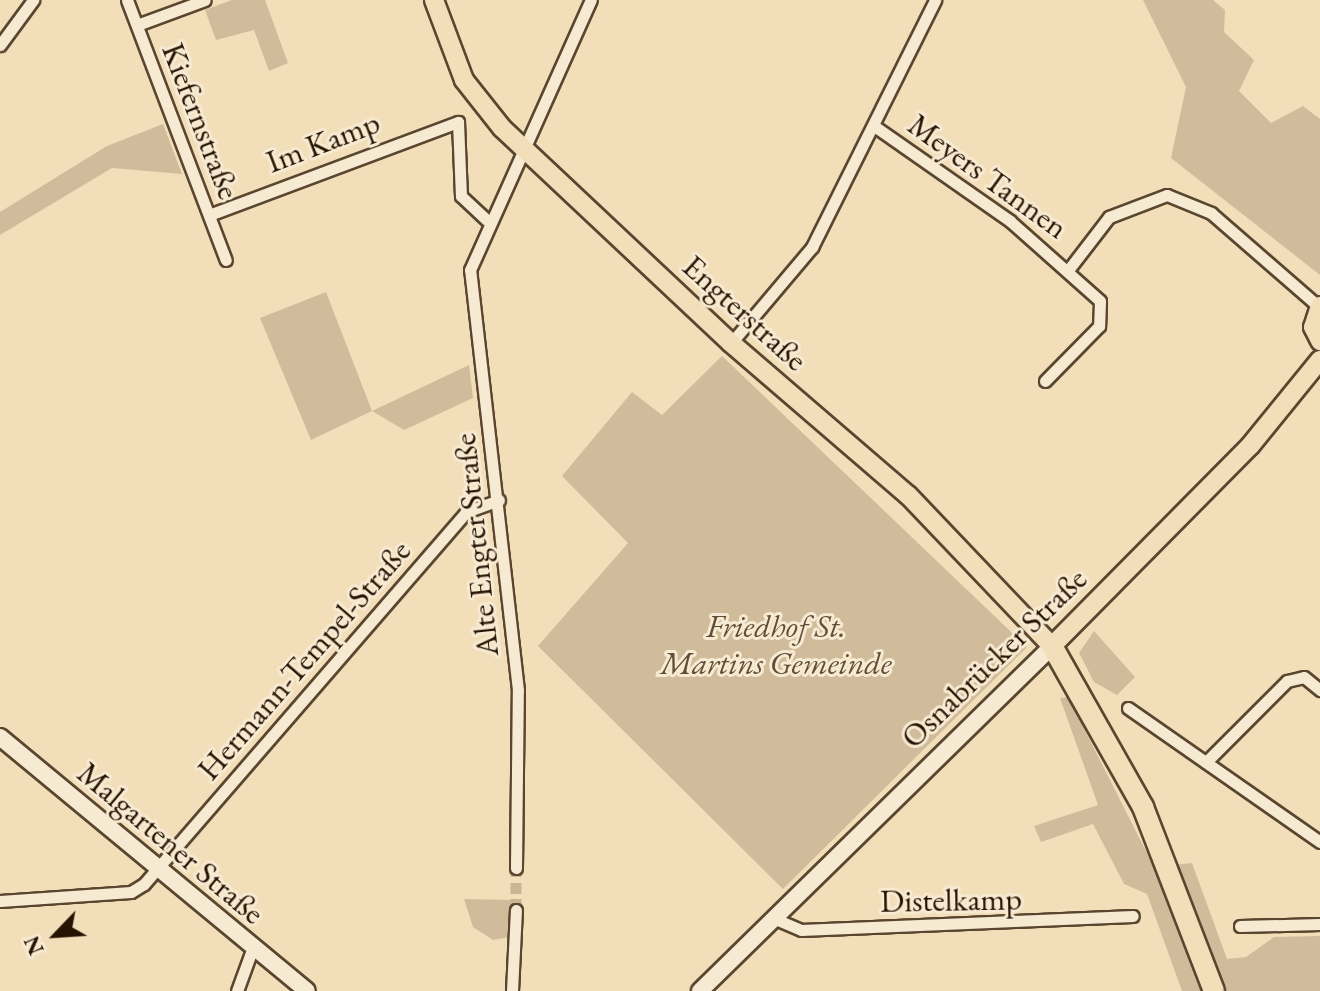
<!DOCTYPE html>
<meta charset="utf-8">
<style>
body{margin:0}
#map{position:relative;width:1320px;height:991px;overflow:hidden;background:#f3deba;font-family:"EB Garamond",serif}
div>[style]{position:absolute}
.green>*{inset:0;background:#d0bb9b}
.street-tunnel>*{height:11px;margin-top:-5.5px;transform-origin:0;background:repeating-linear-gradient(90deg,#cab595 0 11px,transparent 0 16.5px)}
.roads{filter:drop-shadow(2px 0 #5a462f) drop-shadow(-2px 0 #5a462f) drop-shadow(0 2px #5a462f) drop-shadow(0 -2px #5a462f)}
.street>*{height:11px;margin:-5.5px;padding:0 5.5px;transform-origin:5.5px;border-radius:5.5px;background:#f7ead2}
.secondary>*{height:16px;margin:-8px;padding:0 8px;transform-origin:8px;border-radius:8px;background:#f7ead2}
.primary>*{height:18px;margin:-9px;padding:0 9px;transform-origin:9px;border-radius:9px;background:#f3deba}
.highway>*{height:20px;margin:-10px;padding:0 10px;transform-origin:10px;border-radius:10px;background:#f3deba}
span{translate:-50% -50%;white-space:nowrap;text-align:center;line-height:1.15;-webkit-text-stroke:6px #f7ead2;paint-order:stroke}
.street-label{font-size:32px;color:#271301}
.park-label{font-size:32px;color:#624e37;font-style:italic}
.north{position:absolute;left:16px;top:895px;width:80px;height:80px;-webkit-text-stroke:6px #f7ead2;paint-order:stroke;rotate:245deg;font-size:22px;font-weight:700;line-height:32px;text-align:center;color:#271301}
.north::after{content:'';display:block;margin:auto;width:28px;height:36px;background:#271301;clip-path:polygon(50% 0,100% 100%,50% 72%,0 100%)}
</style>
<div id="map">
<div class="green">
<i style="clip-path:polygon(232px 0,265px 0,288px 63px,269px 71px,254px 30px,216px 40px,205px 10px)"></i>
<i style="clip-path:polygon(1143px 0,1213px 0,1225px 10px,1224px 32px,1254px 60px,1239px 91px,1271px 123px,1303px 106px,1320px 119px,1320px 275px,1171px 158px,1186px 87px)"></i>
<i style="clip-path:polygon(163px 124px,182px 174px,112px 168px,0 235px,0 212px,107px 146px)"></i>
<i style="clip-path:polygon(326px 292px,372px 411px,469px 365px,473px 398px,404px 430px,372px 411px,311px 440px,260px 318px)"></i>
<i style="clip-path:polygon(722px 356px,1027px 647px,783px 889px,538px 646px,628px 543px,562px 476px,632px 392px,662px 415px)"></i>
<i style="clip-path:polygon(1094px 631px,1135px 677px,1117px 695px,1094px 682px,1079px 653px)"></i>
<i style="clip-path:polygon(1068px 697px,1154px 867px,1192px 863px,1227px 959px,1246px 957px,1274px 937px,1320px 936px,1320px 991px,1182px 991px,1147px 894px,1124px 884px,1093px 824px,1041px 842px,1034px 826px,1098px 805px,1060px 698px)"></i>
<i style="clip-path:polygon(464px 899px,516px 900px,515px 936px,493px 940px,473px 927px)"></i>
</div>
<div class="street-tunnel">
<i style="left:516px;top:910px;width:42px;rotate:-90deg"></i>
</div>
<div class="roads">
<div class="street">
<i style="left:127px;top:0;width:278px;rotate:69.2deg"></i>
<i style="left:137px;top:25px;width:72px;rotate:-20.2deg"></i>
<i style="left:0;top:45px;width:56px;rotate:-53.7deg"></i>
<i style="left:874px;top:126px;width:166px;rotate:34.9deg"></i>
<i style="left:1010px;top:221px;width:120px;rotate:41.6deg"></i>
<i style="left:1100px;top:301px;width:25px;rotate:92deg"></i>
<i style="left:1099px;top:326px;width:77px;rotate:134.5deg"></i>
<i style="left:209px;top:215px;width:266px;rotate:-20.5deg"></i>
<i style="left:458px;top:122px;width:74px;rotate:87.7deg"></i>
<i style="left:461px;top:196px;width:35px;rotate:43deg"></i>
<i style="left:1069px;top:269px;width:66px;rotate:-52.4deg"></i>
<i style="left:1109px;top:217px;width:62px;rotate:-20.8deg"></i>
<i style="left:1167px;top:195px;width:48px;rotate:22.2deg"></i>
<i style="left:1211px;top:213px;width:143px;rotate:41deg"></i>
<i style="left:731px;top:343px;width:126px;rotate:-49.8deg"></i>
<i style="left:812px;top:247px;width:276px;rotate:-63.5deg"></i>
<i style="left:1128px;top:708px;width:234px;rotate:34.9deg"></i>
<i style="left:1206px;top:762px;width:115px;rotate:-45deg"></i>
<i style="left:1287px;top:681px;width:17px;rotate:-13deg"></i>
<i style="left:1304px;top:677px;width:21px;rotate:39deg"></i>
<i style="left:516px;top:868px;width:178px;rotate:-89.4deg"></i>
<i style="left:518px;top:690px;width:423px;rotate:-96.5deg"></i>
<i style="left:470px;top:270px;width:296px;rotate:-65.9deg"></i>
<i style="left:0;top:901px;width:131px;rotate:-3.9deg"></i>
<i style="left:131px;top:892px;width:15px;rotate:-32deg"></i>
<i style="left:144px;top:884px;width:492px;rotate:-49.1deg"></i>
<i style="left:466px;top:512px;width:35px;rotate:-20deg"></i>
<i style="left:773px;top:918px;width:30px;rotate:23deg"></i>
<i style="left:801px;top:930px;width:332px;rotate:-2.4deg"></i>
<i style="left:1240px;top:926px;width:80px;rotate:-1.4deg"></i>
<i style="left:237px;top:991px;width:47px;rotate:-70deg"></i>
<i style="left:512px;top:991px;width:81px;rotate:-87.2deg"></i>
</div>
<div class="secondary">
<i style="left:0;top:737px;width:398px;rotate:39.6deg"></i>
<i style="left:700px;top:991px;width:493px;rotate:-44.4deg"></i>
</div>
<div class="primary">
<i style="left:434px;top:0;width:85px;rotate:69.4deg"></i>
<i style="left:464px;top:80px;width:61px;rotate:51.6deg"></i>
<i style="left:502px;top:128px;width:314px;rotate:43.2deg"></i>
<i style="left:731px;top:343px;width:233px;rotate:40.7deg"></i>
<i style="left:908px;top:495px;width:209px;rotate:46.4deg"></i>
<i style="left:1052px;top:646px;width:281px;rotate:-45.3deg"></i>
<i style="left:1250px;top:446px;width:111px;rotate:-50.9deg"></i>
<i style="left:1320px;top:306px;width:22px;rotate:108deg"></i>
<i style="left:1313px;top:327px;width:16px;rotate:63deg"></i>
</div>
<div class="highway">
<i style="left:1052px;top:646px;width:185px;rotate:60.5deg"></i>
<i style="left:1143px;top:807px;width:197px;rotate:68.9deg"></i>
</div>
</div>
<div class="street-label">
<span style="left:201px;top:121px;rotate:69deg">Kiefernstraße</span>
<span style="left:323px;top:142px;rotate:-21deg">Im Kamp</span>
<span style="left:988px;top:176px;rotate:36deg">Meyers Tannen</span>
<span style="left:745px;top:313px;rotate:42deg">Engterstraße</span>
<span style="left:476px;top:545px;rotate:-96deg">Alte Engter Straße</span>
<span style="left:994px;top:658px;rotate:-44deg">Osnabrücker Straße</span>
<span style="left:304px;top:660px;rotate:-49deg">Hermann-Tempel-Straße</span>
<span style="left:171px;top:843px;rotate:40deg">Malgartener Straße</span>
<span style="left:951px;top:900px;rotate:-1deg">Distelkamp</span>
</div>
<div class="park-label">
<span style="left:776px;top:645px">Friedhof St.<br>Martins Gemeinde</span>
</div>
<div class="north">N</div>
</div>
